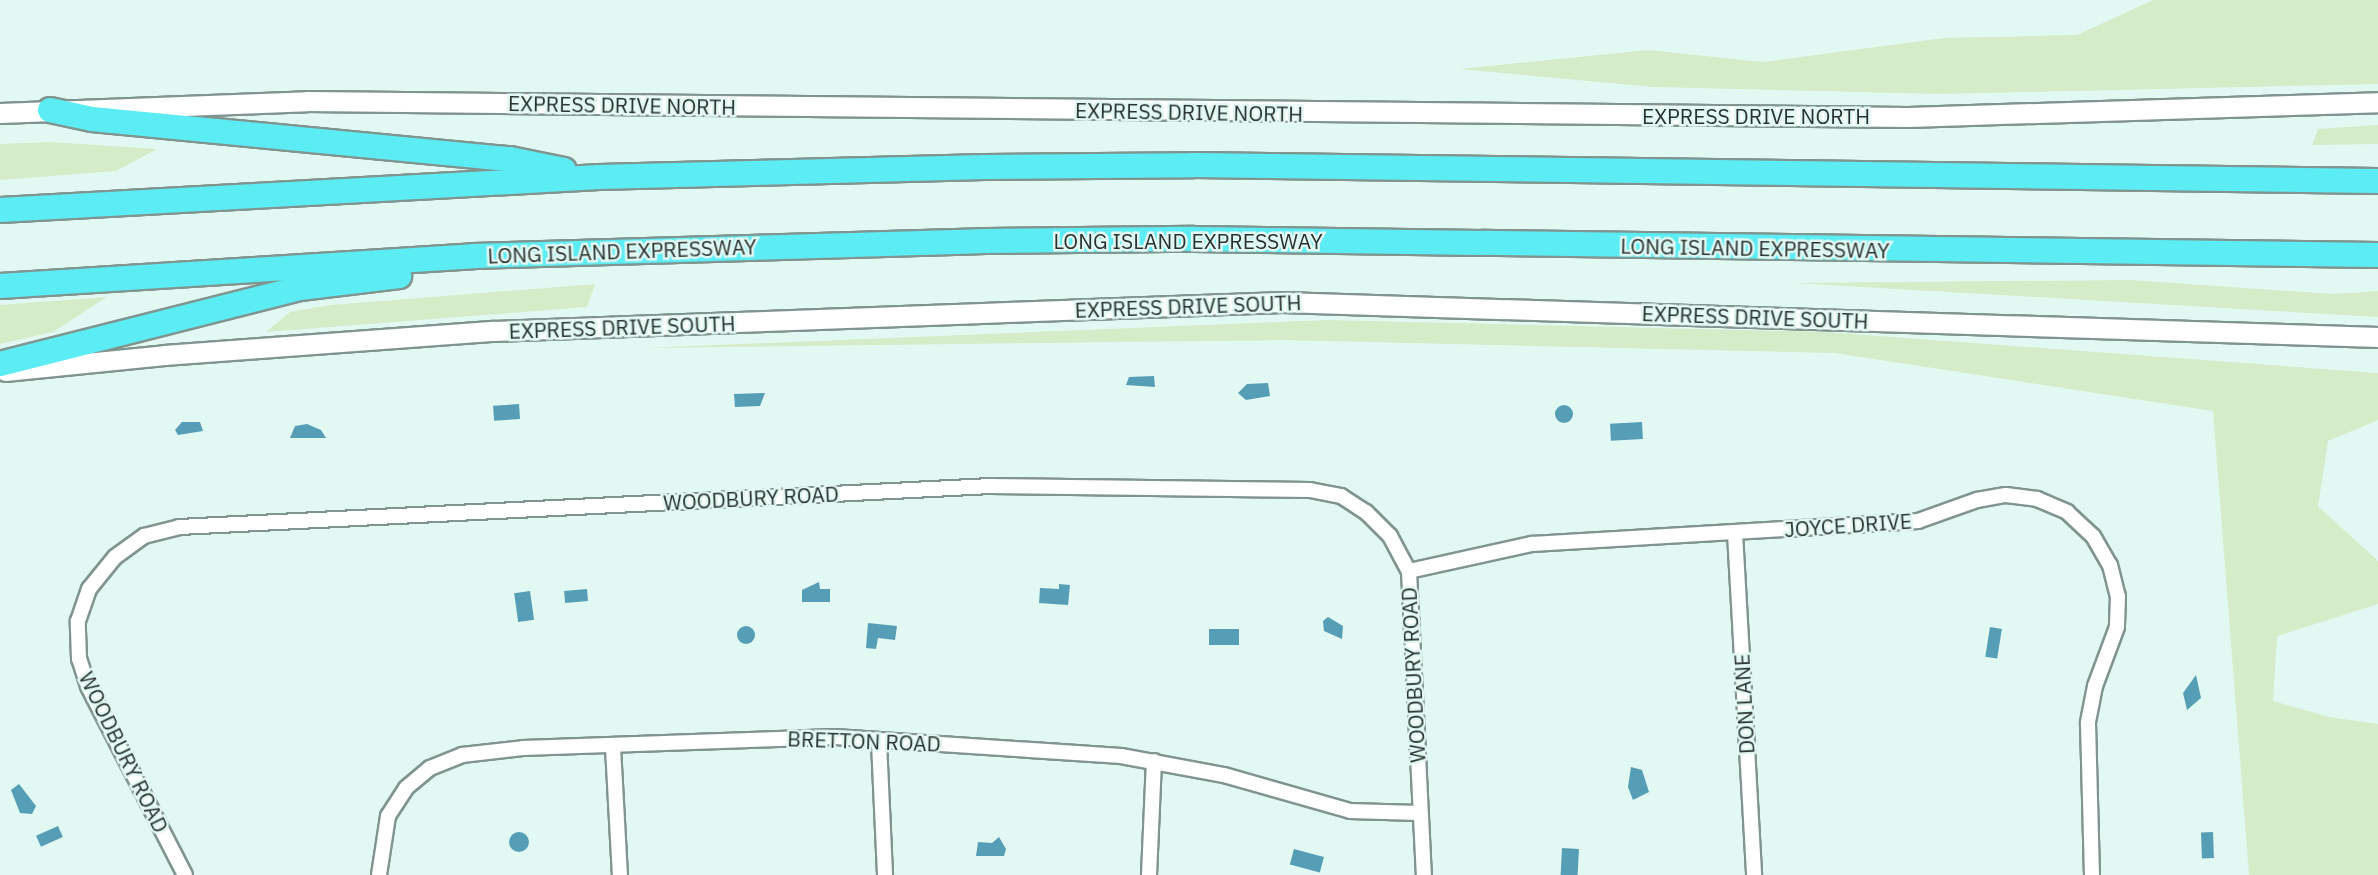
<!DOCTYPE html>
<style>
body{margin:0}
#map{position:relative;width:2378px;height:875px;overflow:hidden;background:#e2f8f2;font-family:"IBM Plex Sans",sans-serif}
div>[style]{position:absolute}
.green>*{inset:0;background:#d5ecc8}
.water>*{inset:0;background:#569eb6;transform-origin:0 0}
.round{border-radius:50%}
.roads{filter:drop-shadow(2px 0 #819590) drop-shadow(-2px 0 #819590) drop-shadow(0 2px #819590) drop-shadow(0 -2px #819590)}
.minor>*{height:14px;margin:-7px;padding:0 7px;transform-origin:7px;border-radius:7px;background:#fff}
.secondary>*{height:19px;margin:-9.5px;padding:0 9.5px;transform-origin:9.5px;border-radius:9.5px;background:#fff}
.motorway>*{height:24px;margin:-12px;padding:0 12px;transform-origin:12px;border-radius:12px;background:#5cedf4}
span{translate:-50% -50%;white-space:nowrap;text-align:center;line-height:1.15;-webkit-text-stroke:5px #e2f8f2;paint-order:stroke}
.street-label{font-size:21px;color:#293230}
</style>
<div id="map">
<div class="green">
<i style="clip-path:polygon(2153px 0,2378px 0,2378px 84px,1940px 94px,1653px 87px,1460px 69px,1648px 50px,1762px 62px,1944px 38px,2077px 35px)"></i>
<i style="clip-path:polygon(2378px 125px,2378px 144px,2312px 145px,2318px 129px)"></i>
<i style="clip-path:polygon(51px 142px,157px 149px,116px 171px,0 180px,0 144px)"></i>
<i style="clip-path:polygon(2131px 280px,2333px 294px,2378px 291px,2378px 317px,1794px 283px)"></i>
<i style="clip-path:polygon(595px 284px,587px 307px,266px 332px,290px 312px,331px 305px)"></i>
<i style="clip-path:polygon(107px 297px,53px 332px,0 344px,0 305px)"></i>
<i style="clip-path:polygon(1328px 320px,1825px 332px,2378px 373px,2378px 420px,2328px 441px,2318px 506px,2378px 561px,2378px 604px,2277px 636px,2273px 701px,2329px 717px,2378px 724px,2378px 875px,2249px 875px,2213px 411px,1835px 353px,1282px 340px,644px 348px)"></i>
</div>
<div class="water">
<i style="clip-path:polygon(1154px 376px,1155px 387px,1126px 385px,1129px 377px)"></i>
<i style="clip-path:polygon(1268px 383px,1270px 396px,1246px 400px,1238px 393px,1247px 384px)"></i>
<i style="clip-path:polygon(765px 393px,760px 406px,735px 407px,734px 394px)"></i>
<i style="left:519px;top:404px;width:15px;height:26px;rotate:86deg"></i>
<i class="round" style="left:1555px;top:405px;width:18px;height:18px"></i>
<i style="clip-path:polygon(182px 422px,200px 422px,203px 431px,178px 435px,175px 430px)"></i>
<i style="left:1642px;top:422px;width:17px;height:32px;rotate:87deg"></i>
<i style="clip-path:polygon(307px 424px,321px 430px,326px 438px,290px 438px,295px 426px)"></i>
<i style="clip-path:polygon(819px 582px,820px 589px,830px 589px,830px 602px,802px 602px,802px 590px)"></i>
<i style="clip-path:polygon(1059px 584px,1070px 585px,1068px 605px,1039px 603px,1040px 588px,1059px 589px)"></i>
<i style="left:587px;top:589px;width:12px;height:23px;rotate:85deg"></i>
<i style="left:530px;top:591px;width:29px;height:16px;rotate:82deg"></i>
<i style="clip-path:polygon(1328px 617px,1343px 626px,1342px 639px,1324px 631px,1323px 621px)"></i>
<i style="clip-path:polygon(868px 623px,897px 626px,895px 640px,878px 638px,876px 649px,866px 648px)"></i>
<i class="round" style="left:737px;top:626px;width:18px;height:18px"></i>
<i style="left:1990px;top:627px;width:12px;height:30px;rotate:9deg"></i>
<i style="left:1209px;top:629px;width:30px;height:16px"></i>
<i style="clip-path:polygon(2196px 675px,2201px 698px,2187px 710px,2183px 693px)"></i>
<i style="clip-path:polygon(1631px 767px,1642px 770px,1649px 792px,1633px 800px,1628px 787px)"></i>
<i style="clip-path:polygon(19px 784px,36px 806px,32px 814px,20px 813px,11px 790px)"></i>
<i style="left:58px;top:826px;width:12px;height:24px;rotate:66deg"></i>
<i style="left:2213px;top:832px;width:26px;height:12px;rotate:88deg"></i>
<i class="round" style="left:509px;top:832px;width:20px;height:20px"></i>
<i style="clip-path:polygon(999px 837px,1006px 849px,1004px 856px,976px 856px,978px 842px,992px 843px)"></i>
<i style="left:1562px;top:848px;width:17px;height:27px;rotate:3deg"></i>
<i style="left:1294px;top:849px;width:31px;height:16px;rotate:15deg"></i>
</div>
<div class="roads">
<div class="minor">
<i style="left:1735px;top:533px;width:343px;rotate:86.8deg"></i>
<i style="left:1409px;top:571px;width:126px;rotate:-12.4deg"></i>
<i style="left:1532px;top:544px;width:387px;rotate:-3.4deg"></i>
<i style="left:1918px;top:521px;width:63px;rotate:-19.6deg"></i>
<i style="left:1977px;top:500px;width:29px;rotate:-10deg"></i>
<i style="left:2006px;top:495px;width:31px;rotate:7deg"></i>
<i style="left:2037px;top:499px;width:33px;rotate:23deg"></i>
<i style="left:2067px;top:512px;width:35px;rotate:43deg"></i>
<i style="left:2093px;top:536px;width:34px;rotate:60deg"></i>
<i style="left:2110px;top:565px;width:32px;rotate:76deg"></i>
<i style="left:2118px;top:596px;width:31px;rotate:92deg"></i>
<i style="left:2117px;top:627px;width:63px;rotate:110.4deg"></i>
<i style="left:2095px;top:686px;width:38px;rotate:101deg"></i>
<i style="left:2088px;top:723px;width:152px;rotate:88.5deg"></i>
<i style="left:879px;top:742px;width:133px;rotate:87.4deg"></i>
<i style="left:613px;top:747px;width:128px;rotate:86.9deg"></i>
<i style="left:185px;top:875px;width:212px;rotate:-117.2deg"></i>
<i style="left:88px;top:686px;width:28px;rotate:-108deg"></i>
<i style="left:79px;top:659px;width:38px;rotate:-92deg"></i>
<i style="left:78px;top:621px;width:34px;rotate:-71deg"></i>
<i style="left:89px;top:589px;width:41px;rotate:-50.9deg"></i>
<i style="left:115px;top:557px;width:36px;rotate:-36deg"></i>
<i style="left:144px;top:536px;width:36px;rotate:-14deg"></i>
<i style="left:179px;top:527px;width:813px;rotate:-2.89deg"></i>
<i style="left:991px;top:486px;width:319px;rotate:0.7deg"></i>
<i style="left:1310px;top:490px;width:32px;rotate:11deg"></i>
<i style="left:1341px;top:496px;width:30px;rotate:33deg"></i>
<i style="left:1366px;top:512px;width:34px;rotate:45deg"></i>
<i style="left:1390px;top:536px;width:40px;rotate:62deg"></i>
<i style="left:1409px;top:571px;width:304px;rotate:87.2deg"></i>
<i style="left:379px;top:875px;width:60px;rotate:-81.3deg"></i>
<i style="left:388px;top:816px;width:33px;rotate:-57deg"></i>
<i style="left:406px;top:788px;width:31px;rotate:-40deg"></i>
<i style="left:430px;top:768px;width:35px;rotate:-22deg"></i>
<i style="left:462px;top:755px;width:61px;rotate:-6.5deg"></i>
<i style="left:523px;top:748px;width:312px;rotate:-2deg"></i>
<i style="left:835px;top:737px;width:287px;rotate:3.8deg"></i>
<i style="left:1121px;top:756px;width:105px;rotate:10.5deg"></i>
<i style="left:1224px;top:775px;width:131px;rotate:15.9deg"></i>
<i style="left:1350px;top:811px;width:69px;rotate:1.7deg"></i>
<i style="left:1149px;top:875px;width:114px;rotate:-87.5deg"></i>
</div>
<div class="secondary">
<i style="left:0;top:113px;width:307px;rotate:-2.2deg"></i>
<i style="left:307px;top:101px;width:1601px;rotate:0.57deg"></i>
<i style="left:1908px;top:117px;width:470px;rotate:-1.8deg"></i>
<i style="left:5px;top:371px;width:160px;rotate:-5.7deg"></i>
<i style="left:164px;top:355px;width:331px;rotate:-4.2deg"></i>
<i style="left:494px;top:331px;width:789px;rotate:-2.11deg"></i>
<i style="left:1282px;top:302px;width:1097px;rotate:1.83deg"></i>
</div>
<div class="motorway">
<i style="left:50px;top:110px;width:43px;rotate:12.1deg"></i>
<i style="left:92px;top:119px;width:420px;rotate:5.5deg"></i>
<i style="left:510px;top:159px;width:55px;rotate:11.5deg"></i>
<i style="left:0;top:210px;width:600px;rotate:-3.15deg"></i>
<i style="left:599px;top:177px;width:386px;rotate:-1.5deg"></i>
<i style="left:985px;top:167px;width:209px;rotate:-0.5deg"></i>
<i style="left:1194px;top:165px;width:1184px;rotate:0.77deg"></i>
<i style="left:0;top:286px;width:474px;rotate:-3.6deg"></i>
<i style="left:473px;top:256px;width:513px;rotate:-1.67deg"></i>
<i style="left:986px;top:241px;width:207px;rotate:-0.6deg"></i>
<i style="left:1193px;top:239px;width:1185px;rotate:0.77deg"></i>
<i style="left:0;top:364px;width:309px;rotate:-14.2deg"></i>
<i style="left:300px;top:288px;width:100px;rotate:-6.9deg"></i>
</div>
</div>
<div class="street-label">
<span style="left:622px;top:105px;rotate:1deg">EXPRESS DRIVE NORTH</span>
<span style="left:1189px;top:112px;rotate:1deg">EXPRESS DRIVE NORTH</span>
<span style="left:1756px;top:116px">EXPRESS DRIVE NORTH</span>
<span style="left:1188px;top:241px">LONG ISLAND EXPRESSWAY</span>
<span style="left:1755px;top:248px;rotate:1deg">LONG ISLAND EXPRESSWAY</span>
<span style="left:622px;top:251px;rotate:-2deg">LONG ISLAND EXPRESSWAY</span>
<span style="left:1188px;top:306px;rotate:-2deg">EXPRESS DRIVE SOUTH</span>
<span style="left:1755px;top:317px;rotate:2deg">EXPRESS DRIVE SOUTH</span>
<span style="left:622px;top:327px;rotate:-2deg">EXPRESS DRIVE SOUTH</span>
<span style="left:751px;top:498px;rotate:-3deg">WOODBURY ROAD</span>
<span style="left:1848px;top:525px;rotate:-4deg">JOYCE DRIVE</span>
<span style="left:1413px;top:675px;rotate:-93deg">WOODBURY ROAD</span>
<span style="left:1744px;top:704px;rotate:-93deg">DON LANE</span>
<span style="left:864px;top:741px;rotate:2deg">BRETTON ROAD</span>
<span style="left:124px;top:752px;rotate:64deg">WOODBURY ROAD</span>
</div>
</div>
